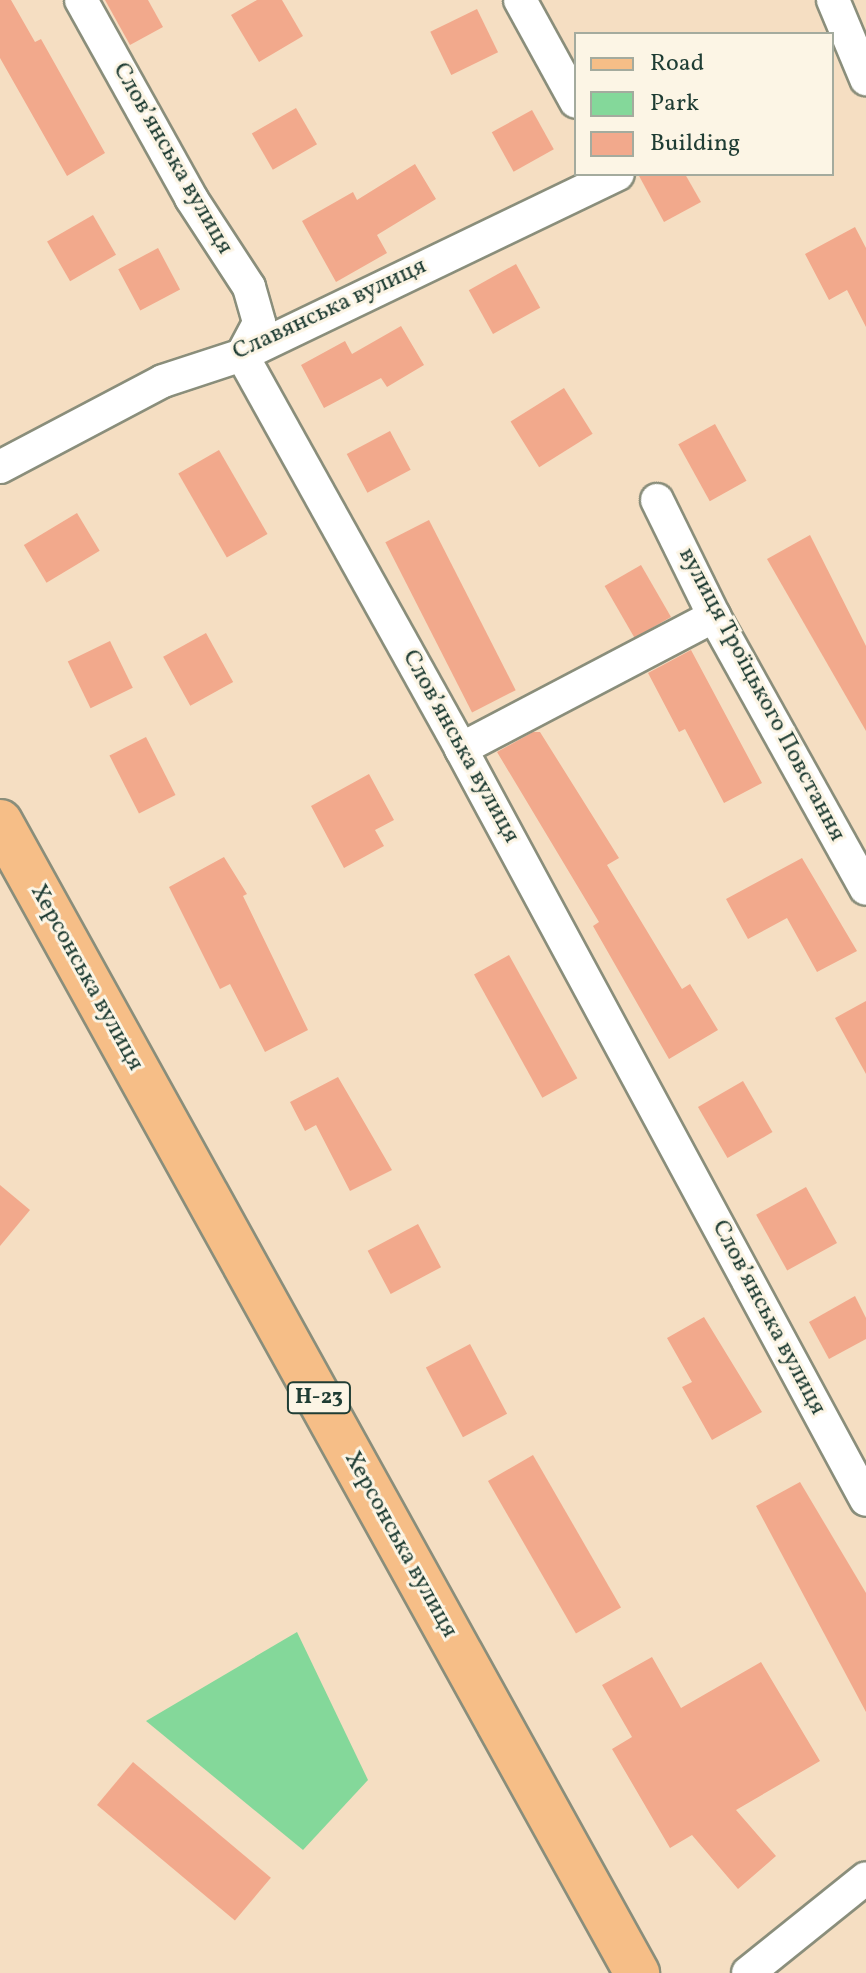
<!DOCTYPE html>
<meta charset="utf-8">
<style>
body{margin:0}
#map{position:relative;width:866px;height:1973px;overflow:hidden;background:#f5dec2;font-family:Vollkorn,serif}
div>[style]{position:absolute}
.green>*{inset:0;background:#84d89a}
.building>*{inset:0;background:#f2a98c;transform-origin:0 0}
.roads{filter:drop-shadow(2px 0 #8a8e7b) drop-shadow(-2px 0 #8a8e7b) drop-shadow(0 2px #8a8e7b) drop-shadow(0 -2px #8a8e7b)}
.street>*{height:32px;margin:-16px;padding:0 16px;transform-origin:16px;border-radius:16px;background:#fff}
.primary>*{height:44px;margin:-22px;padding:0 22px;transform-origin:22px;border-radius:22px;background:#f6be87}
span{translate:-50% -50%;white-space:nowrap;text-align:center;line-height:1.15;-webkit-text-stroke:6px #fcf5e5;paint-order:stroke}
.shield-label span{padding:2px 6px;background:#fcf5e5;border:2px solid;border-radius:6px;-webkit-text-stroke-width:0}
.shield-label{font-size:22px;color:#1f3d34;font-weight:700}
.street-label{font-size:24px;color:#1f3d34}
.legend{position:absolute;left:574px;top:32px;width:260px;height:144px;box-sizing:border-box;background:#fcf5e5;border:2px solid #a4ab9e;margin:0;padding:10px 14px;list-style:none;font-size:24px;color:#1f3d34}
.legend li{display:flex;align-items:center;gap:16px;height:40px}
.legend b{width:40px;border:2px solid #a4ab9e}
</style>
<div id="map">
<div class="green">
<i style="clip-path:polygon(297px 1632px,368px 1780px,303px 1850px,146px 1721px)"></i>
</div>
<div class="building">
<i style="clip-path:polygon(0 0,11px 0,35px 42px,41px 39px,105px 153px,67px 176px,0 58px)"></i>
<i style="clip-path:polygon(105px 0,148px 0,163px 27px,130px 45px)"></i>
<i style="clip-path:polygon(257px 0,282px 0,303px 36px,259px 62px,231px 15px)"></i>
<i style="left:477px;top:9px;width:48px;height:52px;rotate:64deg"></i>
<i style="left:296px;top:108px;width:42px;height:51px;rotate:60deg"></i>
<i style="left:532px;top:110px;width:45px;height:46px;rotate:61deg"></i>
<i style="clip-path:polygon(415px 164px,436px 199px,377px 235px,387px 253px,336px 282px,302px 221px,353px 192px,357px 200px)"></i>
<i style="clip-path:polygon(638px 174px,685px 174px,701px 202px,664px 222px)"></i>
<i style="left:93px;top:215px;width:46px;height:53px;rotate:60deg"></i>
<i style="clip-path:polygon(855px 227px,866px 248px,866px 327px,847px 290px,829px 300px,805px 254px)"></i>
<i style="left:158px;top:248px;width:47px;height:45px;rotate:62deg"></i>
<i style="left:516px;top:264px;width:50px;height:54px;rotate:61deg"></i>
<i style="clip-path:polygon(401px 326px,424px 365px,387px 387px,381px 378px,324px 408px,301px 365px,345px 341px,352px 354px)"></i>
<i style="left:564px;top:388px;width:54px;height:63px;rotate:58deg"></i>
<i style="left:715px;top:424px;width:65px;height:42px;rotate:61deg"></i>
<i style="left:390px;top:431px;width:44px;height:49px;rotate:62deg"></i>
<i style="left:219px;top:450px;width:97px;height:47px;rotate:60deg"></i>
<i style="left:77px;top:513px;width:44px;height:62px;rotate:59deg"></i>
<i style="left:429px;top:520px;width:191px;height:49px;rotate:63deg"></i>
<i style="clip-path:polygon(810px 535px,866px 646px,866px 731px,767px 559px)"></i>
<i style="left:641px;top:565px;width:60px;height:42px;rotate:60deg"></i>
<i style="left:206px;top:633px;width:56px;height:49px;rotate:61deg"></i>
<i style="left:110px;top:641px;width:52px;height:47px;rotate:64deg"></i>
<i style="clip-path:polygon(691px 650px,762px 783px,724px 803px,685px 729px,679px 732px,648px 673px)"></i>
<i style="clip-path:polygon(533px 732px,540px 732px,619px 858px,607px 865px,682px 989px,690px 984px,718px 1030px,669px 1059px,593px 926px,599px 922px,497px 752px)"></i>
<i style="left:146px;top:737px;width:65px;height:41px;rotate:63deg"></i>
<i style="clip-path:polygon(369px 774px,394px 820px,375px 830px,384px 846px,344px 868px,311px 806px)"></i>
<i style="clip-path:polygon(224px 857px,247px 894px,243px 896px,308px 1030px,265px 1052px,230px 984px,220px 989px,169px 887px)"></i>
<i style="clip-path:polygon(802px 858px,857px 951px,817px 972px,787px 918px,748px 939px,726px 899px)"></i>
<i style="left:509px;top:955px;width:141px;height:40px;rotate:61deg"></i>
<i style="clip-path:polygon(866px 1001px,866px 1074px,835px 1018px)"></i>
<i style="clip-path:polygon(338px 1077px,392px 1170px,350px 1191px,316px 1125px,305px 1131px,290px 1102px)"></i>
<i style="left:743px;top:1081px;width:59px;height:52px;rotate:60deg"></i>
<i style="clip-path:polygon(0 1185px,30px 1210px,0 1246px)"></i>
<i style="left:806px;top:1187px;width:64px;height:57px;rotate:61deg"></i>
<i style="left:418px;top:1224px;width:49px;height:57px;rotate:62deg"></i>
<i style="clip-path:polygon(855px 1296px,866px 1318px,866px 1339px,829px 1359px,809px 1322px)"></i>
<i style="clip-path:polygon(704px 1317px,762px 1412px,712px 1440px,682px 1387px,692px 1382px,667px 1338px)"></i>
<i style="left:470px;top:1344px;width:79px;height:50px;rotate:62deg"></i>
<i style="left:533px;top:1455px;width:176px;height:52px;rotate:60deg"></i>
<i style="clip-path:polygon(800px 1482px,866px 1593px,866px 1712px,756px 1506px)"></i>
<i style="clip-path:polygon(652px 1657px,681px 1708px,761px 1662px,820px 1761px,736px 1810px,776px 1856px,738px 1889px,692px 1835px,670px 1848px,612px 1749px,632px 1737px,602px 1685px)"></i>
<i style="left:133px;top:1762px;width:180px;height:56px;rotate:40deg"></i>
</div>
<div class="roads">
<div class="street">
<i style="left:81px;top:0;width:227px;rotate:60.9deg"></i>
<i style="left:191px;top:198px;width:106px;rotate:56.9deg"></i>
<i style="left:249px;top:287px;width:37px;rotate:74deg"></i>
<i style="left:259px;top:323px;width:36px;rotate:118deg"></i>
<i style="left:242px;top:355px;width:451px;rotate:60.9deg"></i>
<i style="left:461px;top:749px;width:853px;rotate:61.66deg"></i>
<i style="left:520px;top:0;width:116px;rotate:61.2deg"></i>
<i style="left:833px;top:0;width:86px;rotate:67.3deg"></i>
<i style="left:0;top:467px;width:184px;rotate:-27.8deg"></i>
<i style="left:163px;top:381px;width:83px;rotate:-18.2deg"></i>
<i style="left:242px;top:355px;width:417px;rotate:-25.7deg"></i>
<i style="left:657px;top:500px;width:129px;rotate:63.8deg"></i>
<i style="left:714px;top:616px;width:312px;rotate:60.9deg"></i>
<i style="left:461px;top:749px;width:286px;rotate:-27.7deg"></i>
<i style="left:748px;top:1973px;width:151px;rotate:-38.8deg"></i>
</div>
<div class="primary">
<i style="left:0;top:822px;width:1316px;rotate:61.04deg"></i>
</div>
</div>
<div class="shield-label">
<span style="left:319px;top:1398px">Н-23</span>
</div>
<div class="street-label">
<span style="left:172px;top:159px;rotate:60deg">Словʼянська вулиця</span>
<span style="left:330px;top:310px;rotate:-25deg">Славянська вулиця</span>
<span style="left:761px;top:695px;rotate:62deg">вулиця Троїцького Повстання</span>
<span style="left:460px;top:747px;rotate:61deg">Словʼянська вулиця</span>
<span style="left:86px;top:978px;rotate:61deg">Херсонська вулиця</span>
<span style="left:768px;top:1318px;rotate:62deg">Словʼянська вулиця</span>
<span style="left:400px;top:1545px;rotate:61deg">Херсонська вулиця</span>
</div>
<ul class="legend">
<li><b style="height:10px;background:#f6be87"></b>Road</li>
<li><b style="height:22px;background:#84d89a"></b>Park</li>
<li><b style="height:22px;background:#f2a98c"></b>Building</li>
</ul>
</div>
